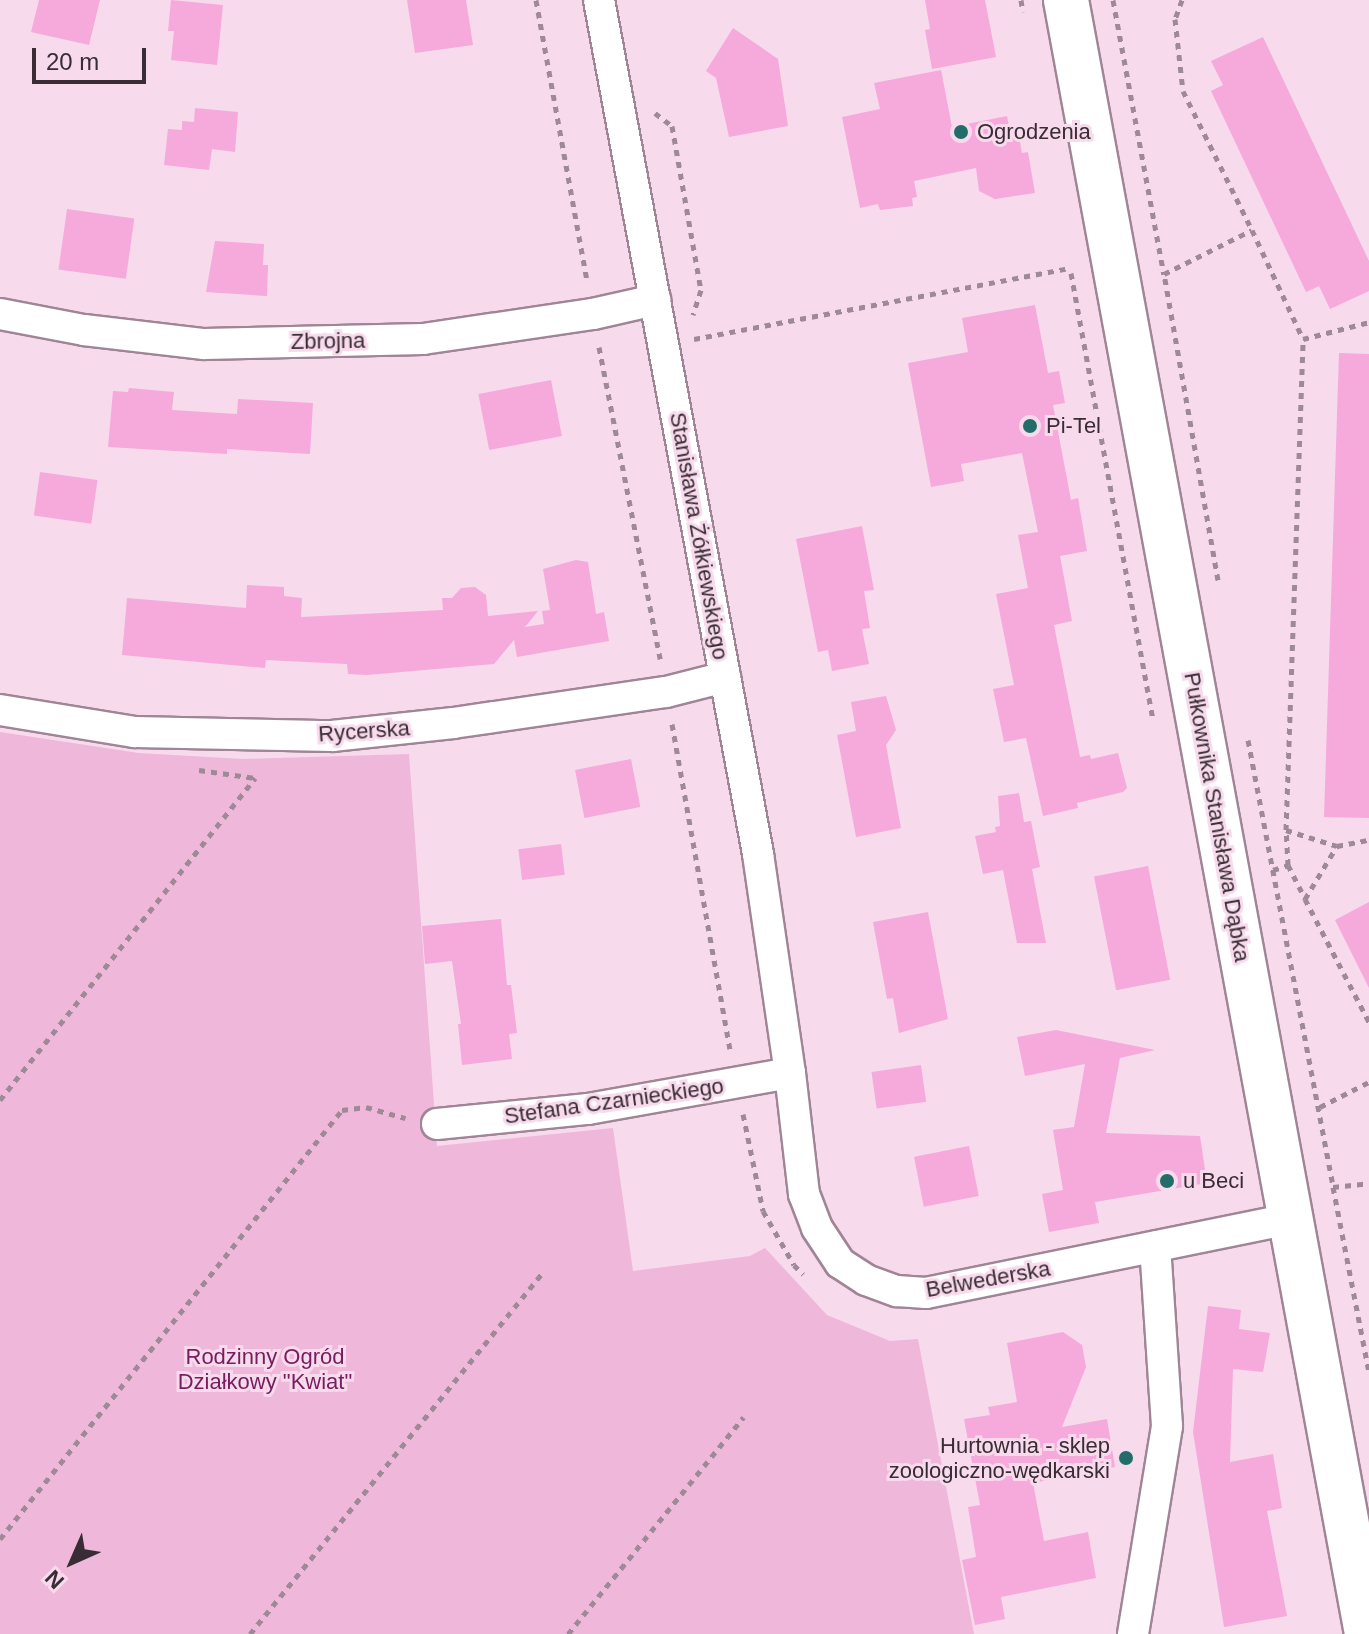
<!DOCTYPE html>
<meta charset="utf-8">
<style>
body{margin:0}
#map{position:relative;width:1369px;height:1634px;overflow:hidden;background:#f8daed;font-family:Helvetica,sans-serif}
div>[style]{position:absolute}
.green>*{inset:0;background:#efb7da}
.building>*{inset:0;background:#f6a9db;transform-origin:0 0}
.path>*{height:5px;margin-top:-2.5px;transform-origin:0;background:repeating-linear-gradient(90deg,#9e8997 0 6px,transparent 0 12px)}
.roads{filter:drop-shadow(2px 0 #a08596) drop-shadow(-2px 0 #a08596) drop-shadow(0 2px #a08596) drop-shadow(0 -2px #a08596)}
.street>*{height:30px;margin:-15px;padding:0 15px;transform-origin:15px;border-radius:15px;background:#fff}
.secondary>*{height:44px;margin:-22px;padding:0 22px;transform-origin:22px;border-radius:22px;background:#fff}
.dots>*{width:22px;height:22px;translate:-50% -50%;box-sizing:border-box;border:4px solid #f8daed;border-radius:50%}
span{translate:-50% -50%;white-space:nowrap;text-align:center;line-height:1.15;-webkit-text-stroke:6px #f8daed;paint-order:stroke}
.poi-label{font-size:22px;color:#382d34}
.left{translate:0 -50%;text-align:left}
.right{translate:-100% -50%;text-align:right}
.street-label{font-size:22px;color:#382d34}
.park-label{font-size:22px;color:#761e5f}
.north{position:absolute;left:32px;top:1522px;width:80px;height:80px;-webkit-text-stroke:6px #f8daed;paint-order:stroke;rotate:225deg;font-size:22px;font-weight:700;line-height:32px;text-align:center;color:#382d34}
.north::after{content:'';display:block;margin:auto;width:28px;height:36px;background:#382d34;clip-path:polygon(50% 0,100% 100%,50% 72%,0 100%)}
.scale{position:absolute;left:32px;top:48px;width:114px;height:36px;box-sizing:border-box;border:4px solid #382d34;border-top:0;padding-left:10px;font-size:24px;line-height:28px;white-space:nowrap;color:#382d34;-webkit-text-stroke:6px #f8daed;paint-order:stroke}
</style>
<div id="map">
<div class="green">
<i style="clip-path:polygon(0 732px,139px 753px,243px 759px,409px 754px,437px 1146px,613px 1128px,633px 1271px,750px 1256px,765px 1248px,827px 1315px,890px 1341px,918px 1339px,974px 1634px,0 1634px)"></i>
</div>
<div class="building">
<i style="clip-path:polygon(39px 0,100px 0,89px 45px,31px 32px)"></i>
<i style="clip-path:polygon(171px 0,223px 5px,217px 65px,171px 60px,174px 31px,168px 31px)"></i>
<i style="clip-path:polygon(407px 0,466px 0,473px 45px,415px 53px)"></i>
<i style="clip-path:polygon(925px 0,985px 0,996px 57px,932px 69px,925px 30px,930px 29px)"></i>
<i style="clip-path:polygon(733px 28px,778px 59px,788px 126px,729px 137px,716px 78px,706px 71px)"></i>
<i style="clip-path:polygon(1263px 37px,1369px 261px,1369px 291px,1330px 309px,1319px 286px,1306px 292px,1211px 91px,1223px 85px,1211px 61px)"></i>
<i style="clip-path:polygon(941px 70px,952px 127px,1007px 116px,1011px 137px,1019px 136px,1022px 153px,1028px 152px,1035px 193px,995px 199px,979px 191px,976px 168px,914px 181px,917px 197px,912px 198px,913px 206px,880px 210px,878px 204px,860px 208px,842px 117px,880px 109px,874px 83px)"></i>
<i style="clip-path:polygon(195px 108px,238px 112px,235px 152px,212px 149px,209px 170px,164px 165px,168px 129px,182px 130px,182px 121px,194px 122px)"></i>
<i style="left:67px;top:209px;width:68px;height:61px;rotate:8deg"></i>
<i style="clip-path:polygon(215px 241px,264px 244px,263px 265px,268px 265px,267px 296px,206px 292px)"></i>
<i style="clip-path:polygon(1035px 305px,1048px 373px,1059px 371px,1065px 403px,1053px 405px,1071px 500px,1078px 498px,1087px 551px,1060px 556px,1072px 621px,1054px 625px,1080px 757px,1090px 755px,1091px 759px,1118px 753px,1127px 788px,1123px 792px,1077px 803px,1078px 808px,1043px 816px,1026px 738px,1004px 742px,993px 689px,1014px 685px,996px 594px,1028px 588px,1018px 535px,1038px 532px,1022px 453px,961px 464px,964px 481px,931px 487px,908px 363px,968px 352px,962px 318px)"></i>
<i style="clip-path:polygon(1339px 353px,1369px 354px,1369px 818px,1324px 817px)"></i>
<i style="left:551px;top:380px;width:57px;height:74px;rotate:79deg"></i>
<i style="clip-path:polygon(129px 388px,174px 392px,172px 410px,237px 414px,238px 399px,313px 403px,310px 454px,227px 449px,227px 454px,108px 447px,113px 391px,128px 392px)"></i>
<i style="left:40px;top:472px;width:58px;height:44px;rotate:8deg"></i>
<i style="clip-path:polygon(862px 526px,874px 590px,864px 591px,870px 628px,862px 629px,869px 664px,832px 671px,828px 650px,818px 652px,796px 539px)"></i>
<i style="clip-path:polygon(576px 560px,588px 562px,596px 614px,604px 612px,609px 641px,517px 657px,514px 640px,494px 664px,367px 675px,348px 674px,347px 664px,266px 660px,265px 668px,122px 655px,127px 598px,246px 608px,247px 585px,284px 587px,284px 596px,302px 598px,301px 617px,443px 610px,442px 598px,452px 598px,461px 588px,475px 587px,486px 595px,488px 616px,538px 611px,525px 627px,544px 624px,542px 611px,550px 610px,543px 569px)"></i>
<i style="clip-path:polygon(886px 696px,896px 730px,886px 745px,901px 828px,856px 837px,837px 735px,856px 731px,851px 702px)"></i>
<i style="left:631px;top:759px;width:49px;height:57px;rotate:79deg"></i>
<i style="clip-path:polygon(1019px 793px,1024px 822px,1031px 821px,1040px 867px,1032px 869px,1046px 943px,1017px 943px,1003px 870px,983px 874px,975px 836px,996px 832px,995px 827px,1000px 826px,998px 796px)"></i>
<i style="left:561px;top:844px;width:31px;height:43px;rotate:83deg"></i>
<i style="left:1148px;top:866px;width:116px;height:55px;rotate:79deg"></i>
<i style="clip-path:polygon(1369px 902px,1369px 988px,1335px 920px)"></i>
<i style="clip-path:polygon(928px 912px,948px 1019px,899px 1033px,893px 998px,887px 999px,873px 922px)"></i>
<i style="clip-path:polygon(501px 919px,507px 985px,511px 985px,517px 1033px,509px 1034px,512px 1059px,462px 1065px,458px 1024px,461px 1024px,452px 961px,425px 964px,422px 926px)"></i>
<i style="clip-path:polygon(1056px 1030px,1155px 1050px,1120px 1058px,1106px 1133px,1200px 1136px,1207px 1183px,1095px 1202px,1099px 1223px,1049px 1232px,1042px 1194px,1063px 1190px,1053px 1130px,1074px 1127px,1085px 1064px,1025px 1076px,1017px 1037px)"></i>
<i style="left:921px;top:1065px;width:37px;height:50px;rotate:82deg"></i>
<i style="left:969px;top:1146px;width:51px;height:56px;rotate:79deg"></i>
<i style="clip-path:polygon(1208px 1306px,1241px 1310px,1239px 1329px,1270px 1333px,1263px 1372px,1233px 1369px,1230px 1462px,1273px 1454px,1282px 1508px,1267px 1511px,1287px 1616px,1224px 1627px,1193px 1432px)"></i>
<i style="clip-path:polygon(1063px 1332px,1082px 1345px,1086px 1367px,1062px 1427px,1107px 1419px,1115px 1467px,1033px 1483px,1044px 1541px,1088px 1532px,1096px 1578px,1001px 1597px,1005px 1619px,975px 1625px,962px 1560px,976px 1557px,968px 1507px,980px 1505px,964px 1419px,990px 1415px,988px 1407px,1017px 1402px,1007px 1343px)"></i>
</div>
<div class="path">
<i style="left:536px;top:0;width:287px;rotate:79.7deg"></i>
<i style="left:1021px;top:0;width:12px;rotate:81deg"></i>
<i style="left:1113px;top:0;width:279px;rotate:79.5deg"></i>
<i style="left:1182px;top:0;width:20px;rotate:110deg"></i>
<i style="left:1175px;top:19px;width:72px;rotate:83.7deg"></i>
<i style="left:1183px;top:91px;width:155px;rotate:63.6deg"></i>
<i style="left:655px;top:113px;width:21px;rotate:37deg"></i>
<i style="left:672px;top:126px;width:167px;rotate:80deg"></i>
<i style="left:701px;top:290px;width:26px;rotate:108deg"></i>
<i style="left:1071px;top:273px;width:454px;rotate:79.6deg"></i>
<i style="left:694px;top:339px;width:383px;rotate:-10.7deg"></i>
<i style="left:599px;top:347px;width:318px;rotate:78.9deg"></i>
<i style="left:1218px;top:580px;width:311px;rotate:-100deg"></i>
<i style="left:1164px;top:274px;width:98px;rotate:-26.6deg"></i>
<i style="left:1252px;top:230px;width:120px;rotate:64.9deg"></i>
<i style="left:1303px;top:339px;width:68px;rotate:-14.4deg"></i>
<i style="left:672px;top:724px;width:330px;rotate:79.9deg"></i>
<i style="left:1248px;top:740px;width:455px;rotate:79.2deg"></i>
<i style="left:1333px;top:1187px;width:36px;rotate:-6deg"></i>
<i style="left:199px;top:770px;width:57px;rotate:8.1deg"></i>
<i style="left:1286px;top:830px;width:491px;rotate:-88deg"></i>
<i style="left:1288px;top:865px;width:35px;rotate:-93deg"></i>
<i style="left:1286px;top:830px;width:53px;rotate:17.4deg"></i>
<i style="left:1273px;top:870px;width:16px;rotate:-18deg"></i>
<i style="left:1288px;top:865px;width:38px;rotate:63deg"></i>
<i style="left:1305px;top:899px;width:62px;rotate:-58.9deg"></i>
<i style="left:1337px;top:846px;width:33px;rotate:-11deg"></i>
<i style="left:1305px;top:899px;width:139px;rotate:62.5deg"></i>
<i style="left:0;top:1100px;width:411px;rotate:-51.6deg"></i>
<i style="left:1320px;top:1107px;width:55px;rotate:-27deg"></i>
<i style="left:743px;top:1114px;width:99px;rotate:78.3deg"></i>
<i style="left:763px;top:1211px;width:62px;rotate:60.1deg"></i>
<i style="left:794px;top:1265px;width:13px;rotate:45deg"></i>
<i style="left:1333px;top:1187px;width:189px;rotate:79deg"></i>
<i style="left:0;top:1539px;width:549px;rotate:-51.44deg"></i>
<i style="left:342px;top:1110px;width:24px;rotate:-7deg"></i>
<i style="left:366px;top:1107px;width:41px;rotate:15.8deg"></i>
<i style="left:250px;top:1634px;width:467px;rotate:-51deg"></i>
<i style="left:568px;top:1634px;width:279px;rotate:-51deg"></i>
</div>
<div class="roads">
<div class="street">
<i style="left:599px;top:0;width:869px;rotate:79.45deg"></i>
<i style="left:758px;top:854px;width:221px;rotate:81.7deg"></i>
<i style="left:790px;top:1073px;width:122px;rotate:83.4deg"></i>
<i style="left:804px;top:1194px;width:36px;rotate:69deg"></i>
<i style="left:817px;top:1228px;width:42px;rotate:56.7deg"></i>
<i style="left:840px;top:1263px;width:31px;rotate:33deg"></i>
<i style="left:866px;top:1280px;width:33px;rotate:20deg"></i>
<i style="left:897px;top:1291px;width:29px;rotate:4deg"></i>
<i style="left:926px;top:1293px;width:371px;rotate:-11.5deg"></i>
<i style="left:0;top:314px;width:86px;rotate:10.8deg"></i>
<i style="left:84px;top:330px;width:121px;rotate:6.7deg"></i>
<i style="left:204px;top:344px;width:219px;rotate:-1.3deg"></i>
<i style="left:423px;top:339px;width:172px;rotate:-8.4deg"></i>
<i style="left:593px;top:314px;width:64px;rotate:-12.7deg"></i>
<i style="left:0;top:710px;width:137px;rotate:9.3deg"></i>
<i style="left:135px;top:732px;width:197px;rotate:1.2deg"></i>
<i style="left:332px;top:736px;width:122px;rotate:-6.1deg"></i>
<i style="left:453px;top:723px;width:215px;rotate:-8.3deg"></i>
<i style="left:666px;top:692px;width:61px;rotate:-14.3deg"></i>
<i style="left:437px;top:1124px;width:152px;rotate:-5.7deg"></i>
<i style="left:588px;top:1109px;width:205px;rotate:-10.1deg"></i>
<i style="left:1133px;top:1634px;width:211px;rotate:-80.7deg"></i>
<i style="left:1167px;top:1426px;width:180px;rotate:-93.8deg"></i>
</div>
<div class="secondary">
<i style="left:1066px;top:0;width:1661px;rotate:79.56deg"></i>
</div>
</div>
<div class="dots">
<i style="left:961px;top:132px;background:#226d6a"></i>
<i style="left:1030px;top:426px;background:#226d6a"></i>
<i style="left:1167px;top:1181px;background:#226d6a"></i>
<i style="left:1126px;top:1458px;background:#226d6a"></i>
</div>
<div class="poi-label">
<span class="left" style="left:977px;top:132px">Ogrodzenia</span>
<span class="left" style="left:1046px;top:426px">Pi-Tel</span>
<span class="left" style="left:1183px;top:1181px">u Beci</span>
<span class="right" style="left:1110px;top:1458px">Hurtownia - sklep<br>zoologiczno-wędkarski</span>
</div>
<div class="street-label">
<span style="left:328px;top:341px;rotate:-1deg">Zbrojna</span>
<span style="left:699px;top:536px;rotate:80deg">Stanisława Żółkiewskiego</span>
<span style="left:364px;top:731px;rotate:-4deg">Rycerska</span>
<span style="left:1217px;top:817px;rotate:80deg">Pułkownika Stanisława Dąbka</span>
<span style="left:614px;top:1101px;rotate:-8deg">Stefana Czarnieckiego</span>
<span style="left:988px;top:1279px;rotate:-10deg">Belwederska</span>
</div>
<div class="park-label">
<span style="left:265px;top:1369px">Rodzinny Ogród<br>Działkowy "Kwiat"</span>
</div>
<div class="north">N</div>
<div class="scale">20 m</div>
</div>
